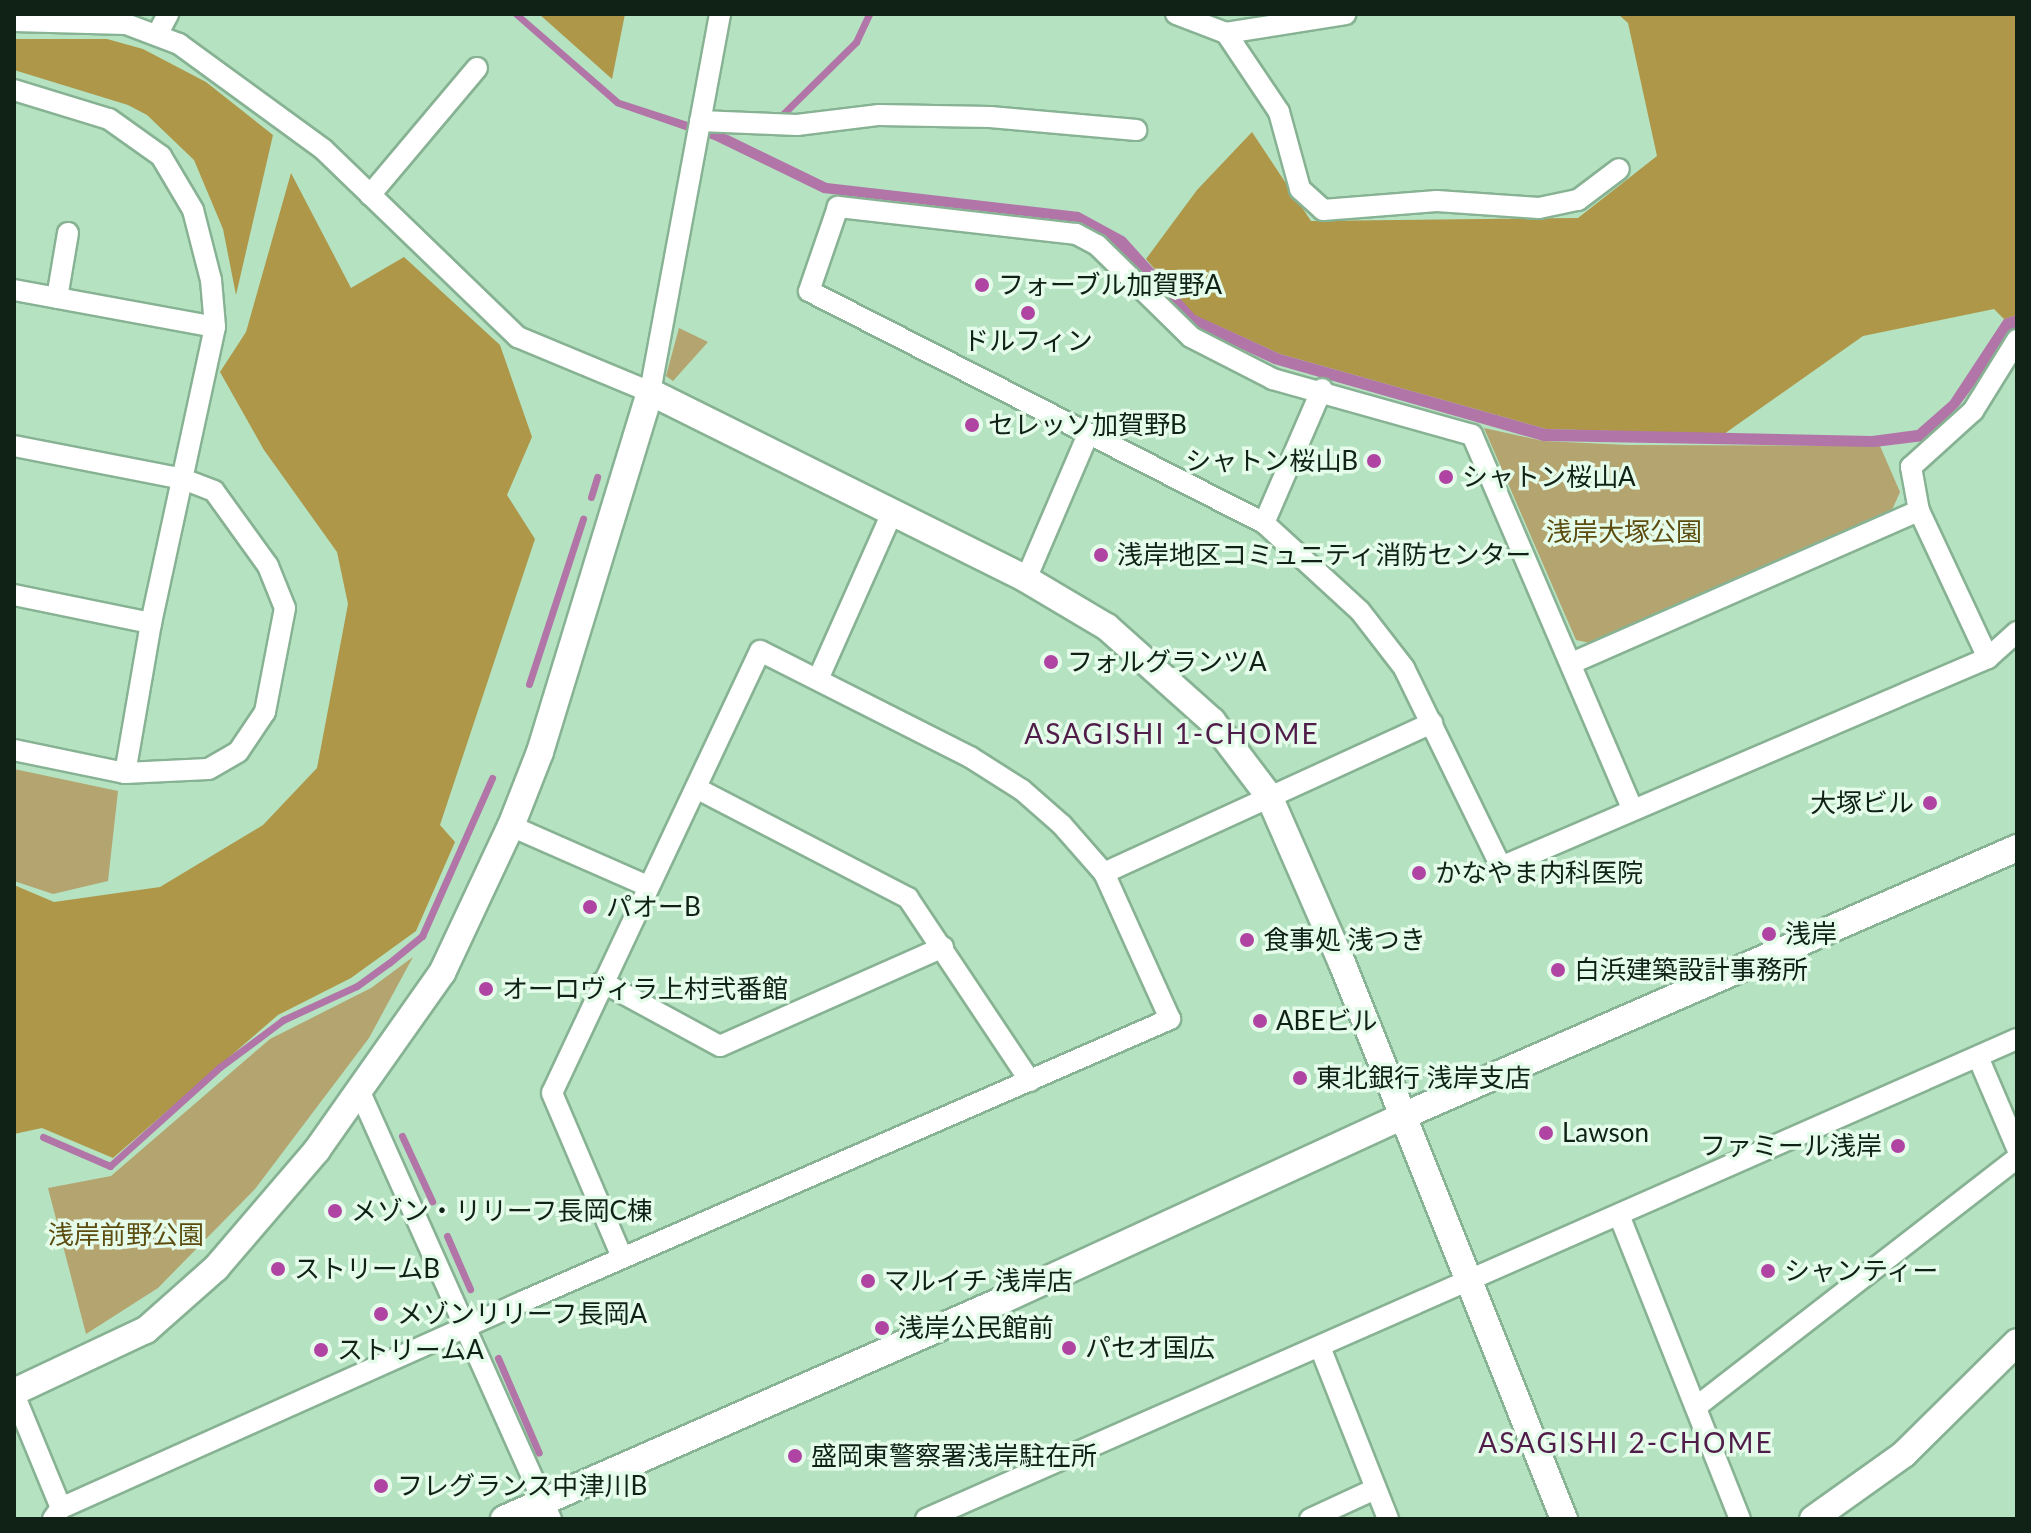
<!DOCTYPE html>
<meta charset="utf-8">
<style>
body{margin:0}
#map{position:relative;width:2031px;height:1533px;overflow:hidden;background:#b5e2c0;font-family:Lato,"Noto Sans JP",sans-serif}
div>[style]{position:absolute}
.green>*{inset:0;background:#b4a46f}
.forest>*{inset:0;background:#ae9749}
.water>*{inset:0;background:#b175a7}
.stream>*{height:7px;margin:-3.5px;padding:0 3.5px;transform-origin:3.5px;border-radius:3.5px;background:#b175a7}
.roads{filter:drop-shadow(2px 0 #87b293) drop-shadow(-2px 0 #87b293) drop-shadow(0 2px #87b293) drop-shadow(0 -2px #87b293)}
.minor>*{height:20px;margin:-10px;padding:0 10px;transform-origin:10px;border-radius:10px;background:#fff}
.tertiary>*{height:26px;margin:-13px;padding:0 13px;transform-origin:13px;border-radius:13px;background:#fff}
.dots>*{width:22px;height:22px;translate:-50% -50%;box-sizing:border-box;border:4px solid #e6fceb;border-radius:50%}
span{translate:-50% -50%;white-space:nowrap;text-align:center;line-height:1.15;-webkit-text-stroke:7px #e6fceb;paint-order:stroke}
.poi-label{font-size:26px;color:#102115}
.left{translate:0 -50%;text-align:left}
.right{translate:-100% -50%;text-align:right}
.park-label{font-size:26px;color:#5c4c0f}
.neighbourhood-label{font-size:28px;color:#501c4a;letter-spacing:2px}
.frame{position:absolute;inset:0;border:16px solid #102115;pointer-events:none}
</style>
<div id="map">
<div class="green">
<i style="clip-path:polygon(679px 328px,708px 342px,673px 381px,666px 376px)"></i>
<i style="clip-path:polygon(1484px 428px,1543px 441px,1628px 445px,1880px 446px,1900px 492px,1892px 510px,1590px 643px,1576px 640px)"></i>
<i style="clip-path:polygon(14px 769px,118px 791px,108px 881px,53px 894px,14px 881px)"></i>
<i style="clip-path:polygon(413px 957px,369px 1038px,255px 1189px,158px 1288px,86px 1334px,48px 1188px,111px 1176px,270px 1039px,371px 988px)"></i>
</div>
<div class="forest">
<i style="clip-path:polygon(539px 14px,625px 14px,612px 79px)"></i>
<i style="clip-path:polygon(1618px 14px,2017px 14px,2017px 315px,2004px 319px,1994px 309px,1863px 336px,1724px 434px,1546px 429px,1280px 354px,1194px 315px,1146px 259px,1197px 190px,1252px 132px,1311px 221px,1578px 218px,1657px 156px,1628px 23px)"></i>
<i style="clip-path:polygon(14px 39px,107px 39px,143px 49px,206px 82px,273px 135px,236px 295px,223px 229px,194px 160px,147px 115px,128px 105px,14px 70px)"></i>
<i style="clip-path:polygon(291px 173px,351px 288px,404px 257px,500px 345px,532px 437px,507px 495px,535px 539px,440px 825px,455px 842px,416px 931px,351px 978px,278px 1015px,113px 1158px,42px 1128px,14px 1134px,14px 885px,54px 902px,160px 887px,263px 825px,317px 768px,348px 604px,337px 552px,264px 450px,220px 372px,246px 332px)"></i>
</div>
<div class="water">
<i style="clip-path:polygon(511px 14px,521px 14px,620px 100px,728px 135px,827px 183px,1079px 212px,1125px 237px,1195px 315px,1280px 354px,1546px 429px,1872px 436px,1917px 430px,1950px 401px,2004px 319px,2017px 315px,2017px 327px,1959px 406px,1924px 441px,1875px 447px,1543px 441px,1274px 364px,1189px 325px,1106px 236px,1077px 222px,823px 193px,714px 140px,616px 106px)"></i>
</div>
<div class="stream">
<i style="left:782px;top:115px;width:104px;rotate:-44.6deg"></i>
<i style="left:856px;top:42px;width:31px;rotate:-65deg"></i>
<i style="left:591px;top:497px;width:21px;rotate:-73deg"></i>
<i style="left:529px;top:684px;width:174px;rotate:-71.9deg"></i>
<i style="left:402px;top:1136px;width:72px;rotate:65.2deg"></i>
<i style="left:43px;top:1137px;width:73px;rotate:23.4deg"></i>
<i style="left:110px;top:1166px;width:148px;rotate:-42deg"></i>
<i style="left:220px;top:1067px;width:79px;rotate:-36.7deg"></i>
<i style="left:283px;top:1020px;width:81px;rotate:-24.7deg"></i>
<i style="left:357px;top:986px;width:39px;rotate:-36deg"></i>
<i style="left:389px;top:963px;width:43px;rotate:-39.3deg"></i>
<i style="left:422px;top:936px;width:173px;rotate:-66.1deg"></i>
<i style="left:447px;top:1236px;width:58px;rotate:66.5deg"></i>
<i style="left:498px;top:1358px;width:103px;rotate:66.7deg"></i>
</div>
<div class="roads">
<div class="minor">
<i style="left:1176px;top:14px;width:53px;rotate:20.8deg"></i>
<i style="left:1226px;top:33px;width:121px;rotate:-9deg"></i>
<i style="left:14px;top:21px;width:112px;rotate:1.5deg"></i>
<i style="left:126px;top:24px;width:57px;rotate:20.7deg"></i>
<i style="left:179px;top:44px;width:178px;rotate:36.1deg"></i>
<i style="left:323px;top:149px;width:271px;rotate:44deg"></i>
<i style="left:518px;top:337px;width:143px;rotate:22.6deg"></i>
<i style="left:650px;top:392px;width:384px;rotate:-79.5deg"></i>
<i style="left:1226px;top:33px;width:95px;rotate:56.1deg"></i>
<i style="left:1279px;top:112px;width:80px;rotate:74.7deg"></i>
<i style="left:1300px;top:189px;width:31px;rotate:42deg"></i>
<i style="left:1323px;top:210px;width:114px;rotate:-4.5deg"></i>
<i style="left:1437px;top:201px;width:102px;rotate:3.9deg"></i>
<i style="left:1539px;top:208px;width:40px;rotate:-12deg"></i>
<i style="left:1578px;top:200px;width:51px;rotate:-37.1deg"></i>
<i style="left:157px;top:35px;width:24px;rotate:-62deg"></i>
<i style="left:14px;top:90px;width:99px;rotate:17deg"></i>
<i style="left:109px;top:119px;width:64px;rotate:35.4deg"></i>
<i style="left:161px;top:156px;width:63px;rotate:59.3deg"></i>
<i style="left:193px;top:210px;width:72px;rotate:75.6deg"></i>
<i style="left:211px;top:280px;width:47px;rotate:85.1deg"></i>
<i style="left:215px;top:327px;width:303px;rotate:102.2deg"></i>
<i style="left:151px;top:623px;width:152px;rotate:99.8deg"></i>
<i style="left:700px;top:121px;width:97px;rotate:2.4deg"></i>
<i style="left:797px;top:125px;width:83px;rotate:-7deg"></i>
<i style="left:879px;top:115px;width:111px;rotate:1deg"></i>
<i style="left:990px;top:117px;width:147px;rotate:5.1deg"></i>
<i style="left:370px;top:195px;width:166px;rotate:-49.9deg"></i>
<i style="left:14px;top:290px;width:204px;rotate:10.4deg"></i>
<i style="left:57px;top:298px;width:66px;rotate:-80.4deg"></i>
<i style="left:14px;top:446px;width:172px;rotate:11deg"></i>
<i style="left:183px;top:479px;width:33px;rotate:21deg"></i>
<i style="left:214px;top:491px;width:92px;rotate:54.2deg"></i>
<i style="left:268px;top:566px;width:45px;rotate:68deg"></i>
<i style="left:285px;top:608px;width:106px;rotate:100.9deg"></i>
<i style="left:265px;top:712px;width:48px;rotate:124deg"></i>
<i style="left:238px;top:752px;width:34px;rotate:150deg"></i>
<i style="left:208px;top:769px;width:83px;rotate:177.2deg"></i>
<i style="left:125px;top:773px;width:113px;rotate:-168.3deg"></i>
<i style="left:1264px;top:523px;width:146px;rotate:-66.6deg"></i>
<i style="left:1026px;top:579px;width:158px;rotate:-66.8deg"></i>
<i style="left:14px;top:595px;width:140px;rotate:11.6deg"></i>
<i style="left:1988px;top:658px;width:162px;rotate:-115.1deg"></i>
<i style="left:1919px;top:511px;width:45px;rotate:-100.3deg"></i>
<i style="left:1911px;top:467px;width:84px;rotate:-42.1deg"></i>
<i style="left:1973px;top:411px;width:84px;rotate:-58.2deg"></i>
<i style="left:1572px;top:663px;width:379px;rotate:-23.7deg"></i>
<i style="left:819px;top:677px;width:180px;rotate:-66deg"></i>
<i style="left:696px;top:788px;width:239px;rotate:27.4deg"></i>
<i style="left:908px;top:898px;width:220px;rotate:56.3deg"></i>
<i style="left:1632px;top:808px;width:406px;rotate:-113.2deg"></i>
<i style="left:1472px;top:435px;width:207px;rotate:-164.3deg"></i>
<i style="left:1273px;top:379px;width:92px;rotate:-152.9deg"></i>
<i style="left:1191px;top:337px;width:132px;rotate:-135.6deg"></i>
<i style="left:1097px;top:245px;width:24px;rotate:-152deg"></i>
<i style="left:1076px;top:234px;width:240px;rotate:-173.5deg"></i>
<i style="left:838px;top:207px;width:89px;rotate:109deg"></i>
<i style="left:809px;top:291px;width:511px;rotate:27.02deg"></i>
<i style="left:1264px;top:523px;width:130px;rotate:42.5deg"></i>
<i style="left:1360px;top:611px;width:72px;rotate:52.3deg"></i>
<i style="left:1404px;top:668px;width:221px;rotate:64deg"></i>
<i style="left:1501px;top:867px;width:530px;rotate:-23.23deg"></i>
<i style="left:1988px;top:658px;width:39px;rotate:-42deg"></i>
<i style="left:511px;top:826px;width:150px;rotate:23.7deg"></i>
<i style="left:1104px;top:873px;width:361px;rotate:-24.6deg"></i>
<i style="left:602px;top:982px;width:134px;rotate:28.5deg"></i>
<i style="left:720px;top:1046px;width:244px;rotate:-23.9deg"></i>
<i style="left:1978px;top:1057px;width:99px;rotate:66.8deg"></i>
<i style="left:359px;top:1090px;width:470px;rotate:65.9deg"></i>
<i style="left:1619px;top:1215px;width:327px;rotate:68.3deg"></i>
<i style="left:1320px;top:1347px;width:185px;rotate:68.4deg"></i>
<i style="left:14px;top:1394px;width:123px;rotate:67.6deg"></i>
<i style="left:1696px;top:1407px;width:406px;rotate:-37.8deg"></i>
<i style="left:53px;top:1519px;width:14px;rotate:-54deg"></i>
<i style="left:61px;top:1508px;width:507px;rotate:-24.09deg"></i>
<i style="left:524px;top:1301px;width:705px;rotate:-23.58deg"></i>
<i style="left:1170px;top:1019px;width:160px;rotate:-114.3deg"></i>
<i style="left:1104px;top:873px;width:64px;rotate:-131.2deg"></i>
<i style="left:1062px;top:825px;width:53px;rotate:-138.8deg"></i>
<i style="left:1022px;top:790px;width:62px;rotate:-147.6deg"></i>
<i style="left:970px;top:757px;width:235px;rotate:-153.2deg"></i>
<i style="left:760px;top:651px;width:488px;rotate:115.2deg"></i>
<i style="left:552px;top:1093px;width:178px;rotate:66.9deg"></i>
<i style="left:926px;top:1519px;width:1192px;rotate:-23.75deg"></i>
<i style="left:1310px;top:1519px;width:72px;rotate:-24.8deg"></i>
</div>
<div class="tertiary">
<i style="left:14px;top:1392px;width:146px;rotate:-25.2deg"></i>
<i style="left:146px;top:1330px;width:94px;rotate:-41.5deg"></i>
<i style="left:216px;top:1268px;width:155px;rotate:-49.4deg"></i>
<i style="left:317px;top:1150px;width:217px;rotate:-54.8deg"></i>
<i style="left:442px;top:973px;width:162px;rotate:-64.9deg"></i>
<i style="left:511px;top:826px;width:79px;rotate:-68.6deg"></i>
<i style="left:540px;top:752px;width:376px;rotate:-73deg"></i>
<i style="left:650px;top:392px;width:420px;rotate:26.4deg"></i>
<i style="left:1026px;top:579px;width:94px;rotate:30.7deg"></i>
<i style="left:1107px;top:627px;width:141px;rotate:41.8deg"></i>
<i style="left:1212px;top:721px;width:94px;rotate:52.8deg"></i>
<i style="left:1269px;top:796px;width:182px;rotate:66.4deg"></i>
<i style="left:1342px;top:963px;width:599px;rotate:68.23deg"></i>
<i style="left:504px;top:1519px;width:545px;rotate:-23.7deg"></i>
<i style="left:1003px;top:1300px;width:440px;rotate:-24.7deg"></i>
<i style="left:1403px;top:1116px;width:670px;rotate:-23.58deg"></i>
<i style="left:1813px;top:1519px;width:112px;rotate:-35.5deg"></i>
<i style="left:1904px;top:1454px;width:159px;rotate:-44.7deg"></i>
</div>
</div>
<div class="dots">
<i style="left:982px;top:285px;background:#b044a3"></i>
<i style="left:1028px;top:313px;background:#b044a3"></i>
<i style="left:972px;top:425px;background:#b044a3"></i>
<i style="left:1374px;top:461px;background:#b044a3"></i>
<i style="left:1446px;top:477px;background:#b044a3"></i>
<i style="left:1101px;top:555px;background:#b044a3"></i>
<i style="left:1051px;top:662px;background:#b044a3"></i>
<i style="left:1930px;top:803px;background:#b044a3"></i>
<i style="left:1419px;top:873px;background:#b044a3"></i>
<i style="left:590px;top:907px;background:#b044a3"></i>
<i style="left:1769px;top:934px;background:#b044a3"></i>
<i style="left:1247px;top:940px;background:#b044a3"></i>
<i style="left:1558px;top:970px;background:#b044a3"></i>
<i style="left:486px;top:989px;background:#b044a3"></i>
<i style="left:1260px;top:1021px;background:#b044a3"></i>
<i style="left:1300px;top:1078px;background:#b044a3"></i>
<i style="left:1546px;top:1133px;background:#b044a3"></i>
<i style="left:1898px;top:1146px;background:#b044a3"></i>
<i style="left:335px;top:1211px;background:#b044a3"></i>
<i style="left:278px;top:1269px;background:#b044a3"></i>
<i style="left:1768px;top:1271px;background:#b044a3"></i>
<i style="left:868px;top:1281px;background:#b044a3"></i>
<i style="left:381px;top:1314px;background:#b044a3"></i>
<i style="left:882px;top:1328px;background:#b044a3"></i>
<i style="left:1069px;top:1348px;background:#b044a3"></i>
<i style="left:321px;top:1350px;background:#b044a3"></i>
<i style="left:795px;top:1456px;background:#b044a3"></i>
<i style="left:381px;top:1486px;background:#b044a3"></i>
</div>
<div class="poi-label">
<span class="left" style="left:998px;top:285px">フォーブル加賀野A</span>
<span style="left:1028px;top:341px">ドルフィン</span>
<span class="left" style="left:988px;top:425px">セレッソ加賀野B</span>
<span class="right" style="left:1358px;top:461px">シャトン桜山B</span>
<span class="left" style="left:1462px;top:477px">シャトン桜山A</span>
<span class="left" style="left:1117px;top:555px">浅岸地区コミュニティ消防センター</span>
<span class="left" style="left:1067px;top:662px">フォルグランツA</span>
<span class="right" style="left:1914px;top:803px">大塚ビル</span>
<span class="left" style="left:1435px;top:873px">かなやま内科医院</span>
<span class="left" style="left:606px;top:907px">パオーB</span>
<span class="left" style="left:1785px;top:934px">浅岸</span>
<span class="left" style="left:1263px;top:940px">食事処 浅つき</span>
<span class="left" style="left:1574px;top:970px">白浜建築設計事務所</span>
<span class="left" style="left:502px;top:989px">オーロヴィラ上村弐番館</span>
<span class="left" style="left:1276px;top:1021px">ABEビル</span>
<span class="left" style="left:1316px;top:1078px">東北銀行 浅岸支店</span>
<span class="left" style="left:1562px;top:1133px">Lawson</span>
<span class="right" style="left:1882px;top:1146px">ファミール浅岸</span>
<span class="left" style="left:351px;top:1211px">メゾン・リリーフ長岡C棟</span>
<span class="left" style="left:294px;top:1269px">ストリームB</span>
<span class="left" style="left:1784px;top:1271px">シャンティー</span>
<span class="left" style="left:884px;top:1281px">マルイチ 浅岸店</span>
<span class="left" style="left:397px;top:1314px">メゾンリリーフ長岡A</span>
<span class="left" style="left:898px;top:1328px">浅岸公民館前</span>
<span class="left" style="left:1085px;top:1348px">パセオ国広</span>
<span class="left" style="left:337px;top:1350px">ストリームA</span>
<span class="left" style="left:811px;top:1456px">盛岡東警察署浅岸駐在所</span>
<span class="left" style="left:397px;top:1486px">フレグランス中津川B</span>
</div>
<div class="park-label">
<span style="left:1624px;top:532px">浅岸大塚公園</span>
<span style="left:126px;top:1235px">浅岸前野公園</span>
</div>
<div class="neighbourhood-label">
<span style="left:1172px;top:733px">ASAGISHI 1-CHOME</span>
<span style="left:1626px;top:1442px">ASAGISHI 2-CHOME</span>
</div>
<div class="frame"></div>
</div>
